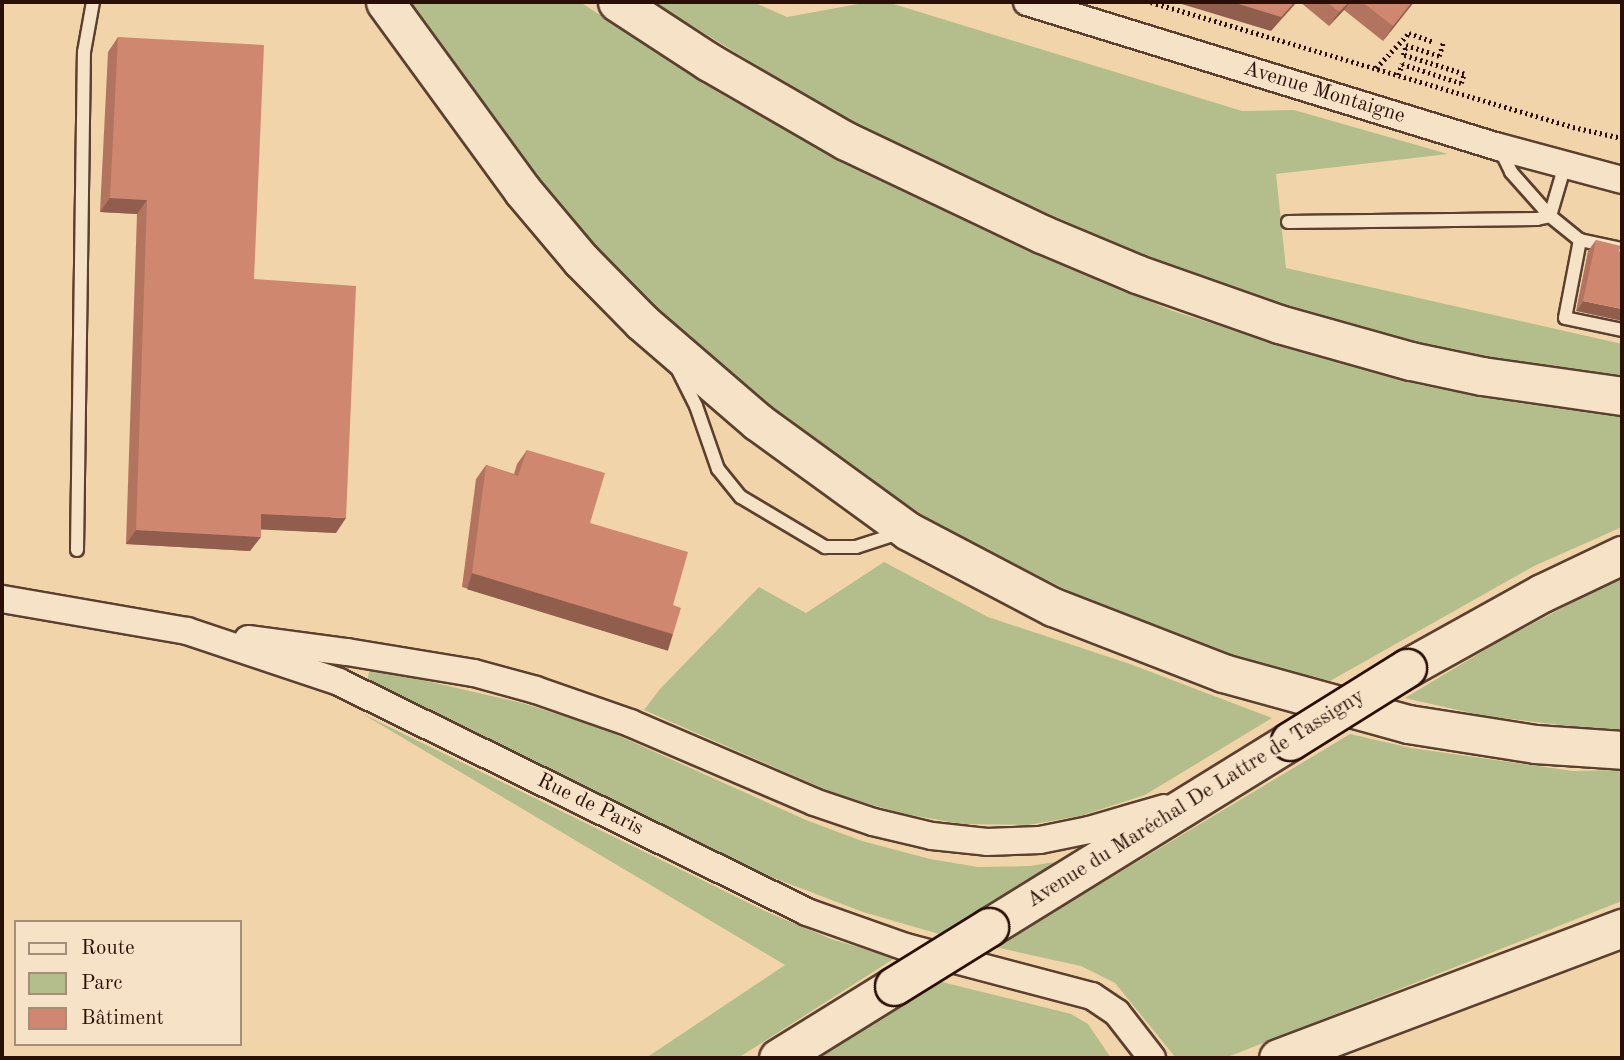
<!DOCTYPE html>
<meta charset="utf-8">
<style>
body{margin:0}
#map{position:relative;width:1624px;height:1060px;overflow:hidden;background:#f1d4a9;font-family:"Old Standard TT",serif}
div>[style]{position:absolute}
.green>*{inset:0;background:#b4be8c}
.path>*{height:4.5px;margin-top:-2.25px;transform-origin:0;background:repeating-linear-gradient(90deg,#2a0f06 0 2px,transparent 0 5.5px)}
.roads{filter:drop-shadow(2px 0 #5c402f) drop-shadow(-2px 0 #5c402f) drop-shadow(0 2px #5c402f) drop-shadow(0 -2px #5c402f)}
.lane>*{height:12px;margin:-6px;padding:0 6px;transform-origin:6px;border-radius:6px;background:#f6e3c7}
.street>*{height:26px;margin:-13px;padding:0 13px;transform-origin:13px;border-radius:13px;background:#f6e3c7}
.secondary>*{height:37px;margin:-18.5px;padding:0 18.5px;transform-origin:18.5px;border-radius:18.5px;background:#f6e3c7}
.bridges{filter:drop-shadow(2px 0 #2a0f06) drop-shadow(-2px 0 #2a0f06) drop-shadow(0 2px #2a0f06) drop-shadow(0 -2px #2a0f06)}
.secondary-bridge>*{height:37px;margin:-18.5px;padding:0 18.5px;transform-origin:18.5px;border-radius:18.5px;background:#f6e3c7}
.wall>*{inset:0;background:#b2745f}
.shaded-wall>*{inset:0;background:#915e4e;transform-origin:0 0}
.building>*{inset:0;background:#cf876f}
span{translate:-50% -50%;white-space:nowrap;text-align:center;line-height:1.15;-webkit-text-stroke:5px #f6e3c7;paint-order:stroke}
.street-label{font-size:21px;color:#2a0f06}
.frame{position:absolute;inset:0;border:4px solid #2a0f06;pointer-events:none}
.legend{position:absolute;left:14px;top:920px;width:228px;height:126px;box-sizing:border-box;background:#f6e3c7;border:2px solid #a48e7a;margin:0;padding:9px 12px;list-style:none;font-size:21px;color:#2a0f06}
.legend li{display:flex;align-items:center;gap:14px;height:35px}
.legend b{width:35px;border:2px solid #a48e7a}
</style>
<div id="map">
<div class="green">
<i style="clip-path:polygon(406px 2px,580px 2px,728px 98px,880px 180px,1013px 243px,1173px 311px,1306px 353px,1421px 385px,1519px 403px,1622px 415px,1622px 527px,1534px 566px,1330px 681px,1194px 646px,1075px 594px,944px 529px,865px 477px,768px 405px,684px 336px,603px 255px,534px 177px)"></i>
<i style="clip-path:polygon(653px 2px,753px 2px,787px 17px,869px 2px,887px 2px,1242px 111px,1294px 110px,1448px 154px,1276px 174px,1286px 268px,1622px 344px,1622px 378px,1518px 364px,1447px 350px,1221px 288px,958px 175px,848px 121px)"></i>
<i style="clip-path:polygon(884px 562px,988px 617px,1130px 664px,1272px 718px,1145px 795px,1080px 816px,1028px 825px,961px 824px,900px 813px,833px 793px,644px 710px,660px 689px,759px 587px,806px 613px)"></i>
<i style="clip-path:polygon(1622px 576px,1622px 732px,1484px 716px,1405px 698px,1498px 642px)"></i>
<i style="clip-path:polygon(370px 668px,526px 704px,606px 730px,806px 820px,862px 841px,930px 859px,978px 867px,1030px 866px,1061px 861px,939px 934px,863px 912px,766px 875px,367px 681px)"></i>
<i style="clip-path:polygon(361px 713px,767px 912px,831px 939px,895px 958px,738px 1058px,646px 1058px,785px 965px)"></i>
<i style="clip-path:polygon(1350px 734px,1411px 748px,1573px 771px,1622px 770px,1622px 901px,1225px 1058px,1175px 1057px,1115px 983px,1081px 966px,995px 947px)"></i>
<i style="clip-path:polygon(938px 981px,1071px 1014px,1088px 1024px,1111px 1058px,809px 1058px)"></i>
</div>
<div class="path">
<i style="left:1151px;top:2px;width:440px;rotate:16.5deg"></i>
<i style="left:1573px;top:127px;width:50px;rotate:12.7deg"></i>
<i style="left:1376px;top:68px;width:48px;rotate:-46.7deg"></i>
<i style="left:1409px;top:33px;width:27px;rotate:20deg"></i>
<i style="left:1398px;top:75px;width:12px;rotate:-70deg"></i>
<i style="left:1402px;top:64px;width:62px;rotate:17.9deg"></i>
<i style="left:1461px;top:83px;width:9px;rotate:-72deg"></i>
<i style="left:1464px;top:74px;width:64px;rotate:-162.7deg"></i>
<i style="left:1403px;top:55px;width:10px;rotate:-73deg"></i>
<i style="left:1406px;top:45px;width:35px;rotate:18deg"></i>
<i style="left:1439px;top:56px;width:14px;rotate:-73deg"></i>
</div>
<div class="roads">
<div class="lane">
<i style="left:1499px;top:147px;width:28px;rotate:64deg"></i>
<i style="left:1511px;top:172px;width:59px;rotate:48.4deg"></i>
<i style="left:1550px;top:216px;width:53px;rotate:-73.6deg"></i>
<i style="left:1288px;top:222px;width:249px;rotate:-0.7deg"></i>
<i style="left:1537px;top:219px;width:13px;rotate:-13deg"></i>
<i style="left:1550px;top:216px;width:38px;rotate:39deg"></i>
<i style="left:1580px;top:240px;width:43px;rotate:12.1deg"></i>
<i style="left:1580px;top:240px;width:79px;rotate:100.9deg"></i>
<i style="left:1565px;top:318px;width:58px;rotate:11.9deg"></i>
<i style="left:678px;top:370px;width:40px;rotate:63.4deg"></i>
<i style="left:696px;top:406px;width:67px;rotate:70.8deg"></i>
<i style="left:718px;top:469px;width:36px;rotate:51deg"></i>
<i style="left:741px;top:497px;width:98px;rotate:30.8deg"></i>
<i style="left:825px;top:547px;width:31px"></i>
<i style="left:856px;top:547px;width:45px;rotate:-18deg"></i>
<i style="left:77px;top:550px;width:498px;rotate:-89.2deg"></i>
<i style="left:84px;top:52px;width:51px;rotate:-79.8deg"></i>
</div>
<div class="street">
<i style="left:1027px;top:2px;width:494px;rotate:17.1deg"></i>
<i style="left:1499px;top:147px;width:127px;rotate:15deg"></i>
<i style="left:2px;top:599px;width:188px;rotate:9.8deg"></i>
<i style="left:187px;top:631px;width:160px;rotate:18.5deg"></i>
<i style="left:339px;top:682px;width:521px;rotate:26.17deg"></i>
<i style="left:807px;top:912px;width:105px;rotate:19.5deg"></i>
<i style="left:906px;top:947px;width:192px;rotate:14.8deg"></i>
<i style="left:1092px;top:996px;width:30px;rotate:34deg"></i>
<i style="left:1117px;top:1013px;width:57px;rotate:52.1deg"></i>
<i style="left:248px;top:639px;width:100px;rotate:7.5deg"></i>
<i style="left:347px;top:652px;width:129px;rotate:9.4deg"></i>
<i style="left:474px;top:673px;width:64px;rotate:15.3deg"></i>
<i style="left:536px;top:690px;width:100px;rotate:19.3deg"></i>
<i style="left:630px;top:723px;width:200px;rotate:23.2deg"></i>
<i style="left:814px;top:802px;width:62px;rotate:18.7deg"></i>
<i style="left:873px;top:822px;width:61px;rotate:13.3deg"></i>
<i style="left:932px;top:836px;width:55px;rotate:6.2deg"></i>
<i style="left:987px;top:842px;width:53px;rotate:-2.2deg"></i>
<i style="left:1040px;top:840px;width:50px;rotate:-11.5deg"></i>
<i style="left:1089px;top:830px;width:78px;rotate:-16.3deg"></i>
</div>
<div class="secondary">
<i style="left:385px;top:2px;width:233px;rotate:53.9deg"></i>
<i style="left:522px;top:190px;width:92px;rotate:49.9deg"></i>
<i style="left:581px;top:260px;width:87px;rotate:45.5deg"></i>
<i style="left:642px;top:322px;width:153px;rotate:40.8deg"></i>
<i style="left:758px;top:422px;width:185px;rotate:36deg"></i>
<i style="left:908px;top:531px;width:164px;rotate:27.7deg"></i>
<i style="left:1053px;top:607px;width:182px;rotate:21.2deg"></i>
<i style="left:1223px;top:673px;width:192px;rotate:15.4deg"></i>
<i style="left:1408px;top:724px;width:129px;rotate:8.9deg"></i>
<i style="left:1535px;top:744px;width:87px;rotate:3.9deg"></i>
<i style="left:617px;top:2px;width:110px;rotate:33.1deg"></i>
<i style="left:709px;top:62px;width:158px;rotate:30deg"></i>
<i style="left:846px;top:141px;width:217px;rotate:25.4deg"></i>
<i style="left:1042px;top:234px;width:103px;rotate:22.8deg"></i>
<i style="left:1137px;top:274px;width:151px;rotate:19.4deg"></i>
<i style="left:1279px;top:324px;width:137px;rotate:15.7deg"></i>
<i style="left:1411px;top:361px;width:73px;rotate:11.9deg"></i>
<i style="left:1482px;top:376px;width:141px;rotate:8.1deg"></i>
<i style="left:1407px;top:668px;width:154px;rotate:-29.1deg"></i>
<i style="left:1542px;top:593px;width:89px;rotate:-25.4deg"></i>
<i style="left:989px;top:927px;width:354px;rotate:-31.7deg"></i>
<i style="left:778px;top:1058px;width:137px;rotate:-31.8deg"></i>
<i style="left:1278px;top:1058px;width:368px;rotate:-20.7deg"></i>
</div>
</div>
<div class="bridges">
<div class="secondary-bridge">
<i style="left:1290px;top:741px;width:138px;rotate:-32deg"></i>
<i style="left:894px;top:986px;width:112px;rotate:-31.8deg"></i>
</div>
</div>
<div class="wall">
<i style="clip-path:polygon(1300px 2px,1414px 2px,1383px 41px,1344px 10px,1329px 26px)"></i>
<i style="clip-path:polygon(118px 37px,254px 279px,336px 533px,261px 529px,250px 551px,126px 544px,137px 214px,100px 212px,108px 52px)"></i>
<i style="clip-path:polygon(1596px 240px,1619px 251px,1576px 311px,1588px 251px)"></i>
<i style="clip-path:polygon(527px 450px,590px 523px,673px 605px,673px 634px,663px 649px,462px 587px,476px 479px,486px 465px,514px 474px,517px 464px)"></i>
</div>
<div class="shaded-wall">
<i style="clip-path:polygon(1175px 2px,1297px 2px,1271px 31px)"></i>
<i style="clip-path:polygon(1349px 2px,1350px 2px,1344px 10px,1329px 26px,1339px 12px)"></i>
<i style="clip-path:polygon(1412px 2px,1414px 2px,1383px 41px,1393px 26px)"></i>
<i style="clip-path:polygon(110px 198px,147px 200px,137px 214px,100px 212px)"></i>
<i style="clip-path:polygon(1583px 301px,1622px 309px,1622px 321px,1576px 311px)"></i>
<i style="clip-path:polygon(261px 514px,346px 518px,336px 533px,251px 529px)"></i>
<i style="clip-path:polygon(136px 530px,261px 537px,250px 551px,126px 544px)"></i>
<i style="left:472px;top:573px;width:210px;height:17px;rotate:17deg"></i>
</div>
<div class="building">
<i style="clip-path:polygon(1232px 2px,1295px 2px,1281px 17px)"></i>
<i style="clip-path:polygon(1327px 2px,1349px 2px,1339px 12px)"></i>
<i style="clip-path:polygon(1362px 2px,1412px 2px,1393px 26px)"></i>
<i style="clip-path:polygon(118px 37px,264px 45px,254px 279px,356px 286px,346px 518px,261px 514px,261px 537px,136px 530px,147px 200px,110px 198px)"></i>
<i style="clip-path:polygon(1596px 240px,1621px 246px,1619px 251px,1622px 252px,1622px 309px,1583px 301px)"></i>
<i style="clip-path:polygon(527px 450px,605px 473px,590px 523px,688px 552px,673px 605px,681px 608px,673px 634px,472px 573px,486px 465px,518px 476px)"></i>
</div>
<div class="street-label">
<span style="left:1324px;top:93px;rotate:17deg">Avenue Montaigne</span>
<span style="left:1196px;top:799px;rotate:-32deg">Avenue du Maréchal De Lattre de Tassigny</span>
<span style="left:590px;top:805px;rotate:26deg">Rue de Paris</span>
</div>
<div class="frame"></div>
<ul class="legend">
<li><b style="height:9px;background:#f6e3c7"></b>Route</li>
<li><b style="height:19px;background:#b4be8c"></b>Parc</li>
<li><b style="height:19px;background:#cf876f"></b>Bâtiment</li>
</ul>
</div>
